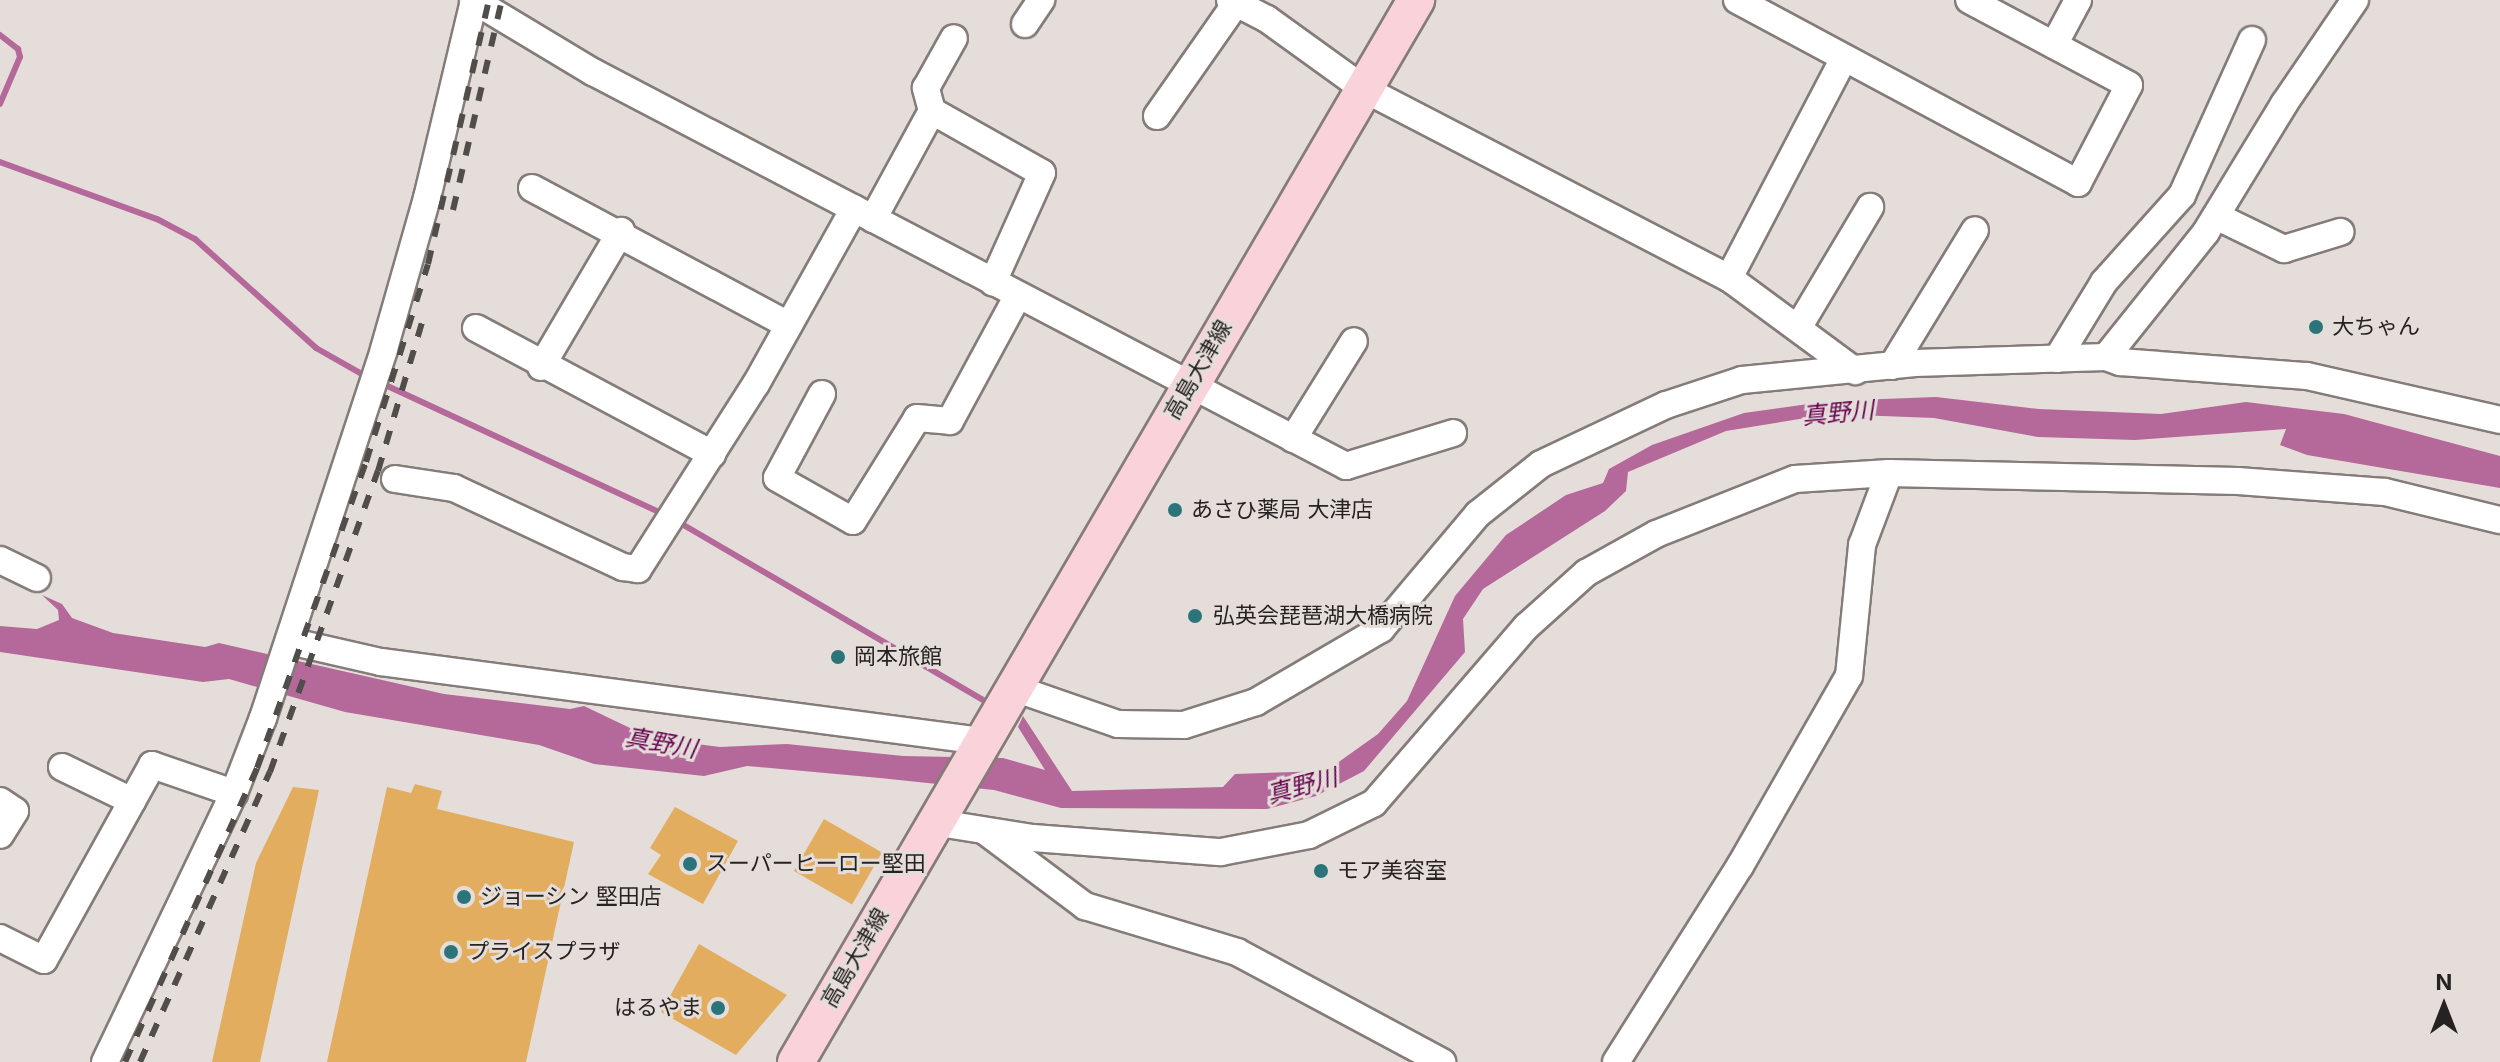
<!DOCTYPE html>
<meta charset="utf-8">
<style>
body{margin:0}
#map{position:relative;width:2500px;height:1062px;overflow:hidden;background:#e5ddd9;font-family:Inter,"Noto Sans JP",sans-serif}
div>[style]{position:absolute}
.water>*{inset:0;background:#b4699a}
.stream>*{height:6px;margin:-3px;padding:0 3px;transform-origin:3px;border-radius:3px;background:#b4699a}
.building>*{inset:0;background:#e2ad5e;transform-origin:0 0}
.roads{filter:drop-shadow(2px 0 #847c79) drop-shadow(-2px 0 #847c79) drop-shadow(0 2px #847c79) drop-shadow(0 -2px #847c79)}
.street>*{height:26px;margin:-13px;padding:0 13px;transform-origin:13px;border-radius:13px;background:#fff}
.secondary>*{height:36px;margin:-18px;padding:0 18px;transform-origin:18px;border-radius:18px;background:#fad3da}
.rail>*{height:6px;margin-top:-3px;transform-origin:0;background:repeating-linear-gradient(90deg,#514d4b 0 14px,transparent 0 28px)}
.dots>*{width:22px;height:22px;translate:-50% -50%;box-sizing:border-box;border:4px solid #e5ddd9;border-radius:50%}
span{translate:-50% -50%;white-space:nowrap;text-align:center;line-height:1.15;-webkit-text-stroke:6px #e5ddd9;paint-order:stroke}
.poi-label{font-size:22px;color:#252221}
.left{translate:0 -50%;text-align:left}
.right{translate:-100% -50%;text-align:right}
.street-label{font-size:22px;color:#252221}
.water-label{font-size:24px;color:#64034e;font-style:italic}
.north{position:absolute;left:2404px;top:966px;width:80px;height:80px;-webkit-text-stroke:6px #e5ddd9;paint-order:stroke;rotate:0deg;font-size:22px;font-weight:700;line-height:32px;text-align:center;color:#252221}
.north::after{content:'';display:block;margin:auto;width:28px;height:36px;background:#252221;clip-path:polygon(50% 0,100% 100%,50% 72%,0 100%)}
</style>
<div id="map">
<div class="water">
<i style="clip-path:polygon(1936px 397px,2039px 409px,2161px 414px,2246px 402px,2344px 414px,2500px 456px,2500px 488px,2307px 455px,2280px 445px,2286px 429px,2135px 440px,2038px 437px,1934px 418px,1830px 414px,1726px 431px,1628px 472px,1626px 491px,1605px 511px,1483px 589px,1463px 619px,1465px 652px,1364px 771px,1316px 796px,1267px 809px,1061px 808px,994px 790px,880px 778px,747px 766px,704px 776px,594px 764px,539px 745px,345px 712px,229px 679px,203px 682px,0 652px,0 626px,37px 629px,59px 620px,58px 610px,42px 595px,62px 604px,72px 618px,113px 633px,205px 647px,219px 643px,444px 694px,570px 709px,584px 706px,651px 738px,720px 747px,787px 744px,903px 756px,1003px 758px,1045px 770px,1018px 727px,1023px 716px,1072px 791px,1223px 787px,1235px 774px,1326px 771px,1378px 734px,1407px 701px,1455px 596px,1506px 535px,1566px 495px,1603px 483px,1609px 469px,1652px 445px,1744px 413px,1830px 401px)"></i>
</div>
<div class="stream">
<i style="left:0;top:35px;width:23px;rotate:38deg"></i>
<i style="left:18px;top:49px;width:8px;rotate:76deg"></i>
<i style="left:20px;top:57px;width:51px;rotate:113.1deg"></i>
<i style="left:0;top:162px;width:167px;rotate:20deg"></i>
<i style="left:157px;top:219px;width:43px;rotate:27.8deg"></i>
<i style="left:195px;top:239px;width:163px;rotate:42deg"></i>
<i style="left:316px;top:348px;width:59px;rotate:29.6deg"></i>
<i style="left:381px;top:383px;width:313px;rotate:24.9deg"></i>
<i style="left:675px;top:520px;width:365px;rotate:30.3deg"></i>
</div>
<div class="building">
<i style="clip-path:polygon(415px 784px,442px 791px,437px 809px,574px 842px,526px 1062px,327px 1062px,387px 787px,411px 793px)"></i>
<i style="clip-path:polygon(293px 787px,319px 790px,260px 1062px,212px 1062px,256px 863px)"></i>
<i style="clip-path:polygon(675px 807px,738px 841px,703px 904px,648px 874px,661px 855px,650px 848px)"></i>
<i style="left:824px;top:819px;width:67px;height:60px;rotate:30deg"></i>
<i style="clip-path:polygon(699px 944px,787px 995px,736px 1055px,661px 1012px)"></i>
</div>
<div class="roads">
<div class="street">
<i style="left:473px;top:0;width:140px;rotate:31deg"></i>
<i style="left:593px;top:72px;width:850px;rotate:27.62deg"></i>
<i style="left:1346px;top:466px;width:112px;rotate:-17.1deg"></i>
<i style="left:1230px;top:0;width:42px;rotate:27.2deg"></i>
<i style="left:1267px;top:19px;width:120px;rotate:35.8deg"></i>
<i style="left:1364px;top:89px;width:411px;rotate:27.4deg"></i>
<i style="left:1729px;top:278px;width:157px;rotate:36.4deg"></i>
<i style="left:1737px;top:0;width:387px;rotate:28.2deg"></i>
<i style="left:2078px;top:183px;width:110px;rotate:-62.5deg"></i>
<i style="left:2129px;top:85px;width:181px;rotate:-152deg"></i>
<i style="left:1025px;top:24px;width:29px;rotate:-56deg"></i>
<i style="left:2054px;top:45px;width:51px;rotate:-61.9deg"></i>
<i style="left:932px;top:111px;width:24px;rotate:-105deg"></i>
<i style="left:926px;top:88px;width:57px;rotate:-60.8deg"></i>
<i style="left:1157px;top:116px;width:138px;rotate:-55deg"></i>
<i style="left:532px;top:188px;width:291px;rotate:28.1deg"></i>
<i style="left:2216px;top:216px;width:76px;rotate:25.9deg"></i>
<i style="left:2284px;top:249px;width:59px;rotate:-16.9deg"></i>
<i style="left:873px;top:219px;width:123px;rotate:-61.4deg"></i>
<i style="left:932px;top:111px;width:126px;rotate:29.4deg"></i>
<i style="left:1042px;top:173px;width:120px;rotate:114.2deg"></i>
<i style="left:1729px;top:278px;width:248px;rotate:-62.4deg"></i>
<i style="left:476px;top:328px;width:268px;rotate:28.1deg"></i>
<i style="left:1798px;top:328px;width:141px;rotate:-59.2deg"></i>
<i style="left:2106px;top:357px;width:160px;rotate:-51.3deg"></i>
<i style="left:2206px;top:232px;width:150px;rotate:-58.6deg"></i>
<i style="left:2284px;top:104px;width:126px;rotate:-55.7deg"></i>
<i style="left:2057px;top:359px;width:90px;rotate:-58.6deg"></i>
<i style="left:2104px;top:282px;width:117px;rotate:-48.1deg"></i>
<i style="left:2182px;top:195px;width:170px;rotate:-65.7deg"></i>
<i style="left:1892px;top:366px;width:159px;rotate:-58.6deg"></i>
<i style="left:541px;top:367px;width:158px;rotate:-59.5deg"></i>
<i style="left:822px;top:394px;width:95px;rotate:118.2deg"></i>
<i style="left:777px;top:478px;width:87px;rotate:29.5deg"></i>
<i style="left:853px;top:521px;width:121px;rotate:-58.1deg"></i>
<i style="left:917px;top:418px;width:33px;rotate:5deg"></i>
<i style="left:950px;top:421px;width:143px;rotate:-61.6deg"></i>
<i style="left:1293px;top:439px;width:115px;rotate:-58.1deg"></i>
<i style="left:395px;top:479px;width:60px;rotate:8.7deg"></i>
<i style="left:454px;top:488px;width:187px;rotate:25.1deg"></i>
<i style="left:623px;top:567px;width:15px;rotate:8deg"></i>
<i style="left:638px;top:569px;width:219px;rotate:-57.5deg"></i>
<i style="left:756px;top:384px;width:201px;rotate:-60.8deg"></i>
<i style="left:0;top:560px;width:41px;rotate:25.9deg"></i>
<i style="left:289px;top:641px;width:94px;rotate:12.9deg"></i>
<i style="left:381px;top:662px;width:605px;rotate:7.5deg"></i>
<i style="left:1011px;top:687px;width:113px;rotate:19.1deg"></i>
<i style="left:1118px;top:724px;width:66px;rotate:0.9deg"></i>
<i style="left:1184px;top:725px;width:76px;rotate:-17.7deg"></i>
<i style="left:1256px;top:702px;width:145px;rotate:-30.3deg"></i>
<i style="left:1381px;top:629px;width:150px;rotate:-49.9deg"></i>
<i style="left:1478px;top:514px;width:80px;rotate:-38.4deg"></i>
<i style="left:1541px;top:464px;width:138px;rotate:-25.3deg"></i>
<i style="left:1666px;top:405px;width:80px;rotate:-18.2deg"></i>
<i style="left:1742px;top:380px;width:174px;rotate:-5.6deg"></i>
<i style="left:1915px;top:363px;width:191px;rotate:-1.8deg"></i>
<i style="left:2106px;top:357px;width:15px;rotate:20deg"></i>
<i style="left:2120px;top:362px;width:188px;rotate:4.3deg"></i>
<i style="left:2307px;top:376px;width:198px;rotate:12.8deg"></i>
<i style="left:62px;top:767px;width:78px;rotate:25.9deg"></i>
<i style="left:0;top:801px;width:18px;rotate:34deg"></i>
<i style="left:15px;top:811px;width:28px;rotate:122deg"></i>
<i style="left:933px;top:822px;width:101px;rotate:9.1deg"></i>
<i style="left:1033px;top:838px;width:189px;rotate:4.3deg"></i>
<i style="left:1221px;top:852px;width:90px;rotate:-10.9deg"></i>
<i style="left:1309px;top:835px;width:72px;rotate:-26.2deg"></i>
<i style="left:1374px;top:803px;width:233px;rotate:-49.2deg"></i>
<i style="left:1526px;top:627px;width:81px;rotate:-42deg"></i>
<i style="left:1586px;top:573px;width:80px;rotate:-29.1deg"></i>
<i style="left:1656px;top:534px;width:149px;rotate:-21.6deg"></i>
<i style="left:1795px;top:479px;width:94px;rotate:-3.7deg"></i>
<i style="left:1889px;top:473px;width:349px;rotate:1.3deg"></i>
<i style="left:2238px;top:481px;width:147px;rotate:4.3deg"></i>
<i style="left:2385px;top:492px;width:118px;rotate:13.7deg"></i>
<i style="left:986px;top:832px;width:124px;rotate:36.8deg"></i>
<i style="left:1085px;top:906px;width:159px;rotate:16.8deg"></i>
<i style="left:1237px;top:952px;width:233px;rotate:28.2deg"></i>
<i style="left:0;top:938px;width:49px;rotate:26.6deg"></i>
<i style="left:44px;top:960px;width:223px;rotate:-61deg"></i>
<i style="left:152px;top:765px;width:87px;rotate:18.9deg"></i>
<i style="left:105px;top:1062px;width:298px;rotate:-64.4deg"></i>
<i style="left:234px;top:793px;width:80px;rotate:-68.9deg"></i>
<i style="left:263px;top:718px;width:388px;rotate:-71.8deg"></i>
<i style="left:384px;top:349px;width:157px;rotate:-74.1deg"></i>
<i style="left:427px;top:198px;width:204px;rotate:-76.6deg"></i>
<i style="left:1616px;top:1062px;width:232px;rotate:-57.7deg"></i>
<i style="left:1740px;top:866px;width:219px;rotate:-60.2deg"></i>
<i style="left:1849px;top:676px;width:132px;rotate:-84.3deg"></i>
<i style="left:1862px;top:545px;width:77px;rotate:-69.4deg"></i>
</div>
<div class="secondary">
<i style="left:796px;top:1062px;width:1230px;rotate:-59.72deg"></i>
</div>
</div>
<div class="rail">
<i style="left:453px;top:210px;width:216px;rotate:-76.9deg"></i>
<i style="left:125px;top:1062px;width:322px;rotate:-65.8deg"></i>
<i style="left:257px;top:768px;width:325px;rotate:-70.4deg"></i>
<i style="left:366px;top:462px;width:207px;rotate:-72.6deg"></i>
<i style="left:428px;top:264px;width:271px;rotate:-77deg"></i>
<i style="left:140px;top:1062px;width:318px;rotate:-65.9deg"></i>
<i style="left:270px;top:772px;width:320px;rotate:-70.3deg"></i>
<i style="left:378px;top:471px;width:155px;rotate:-73.5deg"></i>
</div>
<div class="dots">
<i style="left:2316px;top:327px;background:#2b7479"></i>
<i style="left:1175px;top:510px;background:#2b7479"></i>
<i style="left:1195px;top:616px;background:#2b7479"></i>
<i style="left:838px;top:657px;background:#2b7479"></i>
<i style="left:690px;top:864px;background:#2b7479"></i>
<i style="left:1321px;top:871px;background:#2b7479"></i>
<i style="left:464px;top:897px;background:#2b7479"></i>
<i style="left:451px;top:952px;background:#2b7479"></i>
<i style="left:718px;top:1008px;background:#2b7479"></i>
</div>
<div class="poi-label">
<span class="left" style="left:2332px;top:327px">大ちゃん</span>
<span class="left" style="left:1191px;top:510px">あさひ薬局 大津店</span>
<span class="left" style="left:1213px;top:616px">弘英会琵琶湖大橋病院</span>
<span class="left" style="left:854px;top:657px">岡本旅館</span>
<span class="left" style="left:706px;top:864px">スーパーヒーロー堅田</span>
<span class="left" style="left:1337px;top:871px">モア美容室</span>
<span class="left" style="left:480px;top:897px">ジョーシン 堅田店</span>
<span class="left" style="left:467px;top:952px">プライスプラザ</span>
<span class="right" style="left:702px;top:1008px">はるやま</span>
</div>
<div class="street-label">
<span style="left:1198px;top:370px;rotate:-60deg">高島大津線</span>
<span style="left:855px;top:958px;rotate:-60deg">高島大津線</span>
</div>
<div class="water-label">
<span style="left:1838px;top:413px;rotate:-5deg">真野川</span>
<span style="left:661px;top:743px;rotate:10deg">真野川</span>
<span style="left:1302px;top:786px;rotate:-15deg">真野川</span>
</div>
<div class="north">N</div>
</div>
